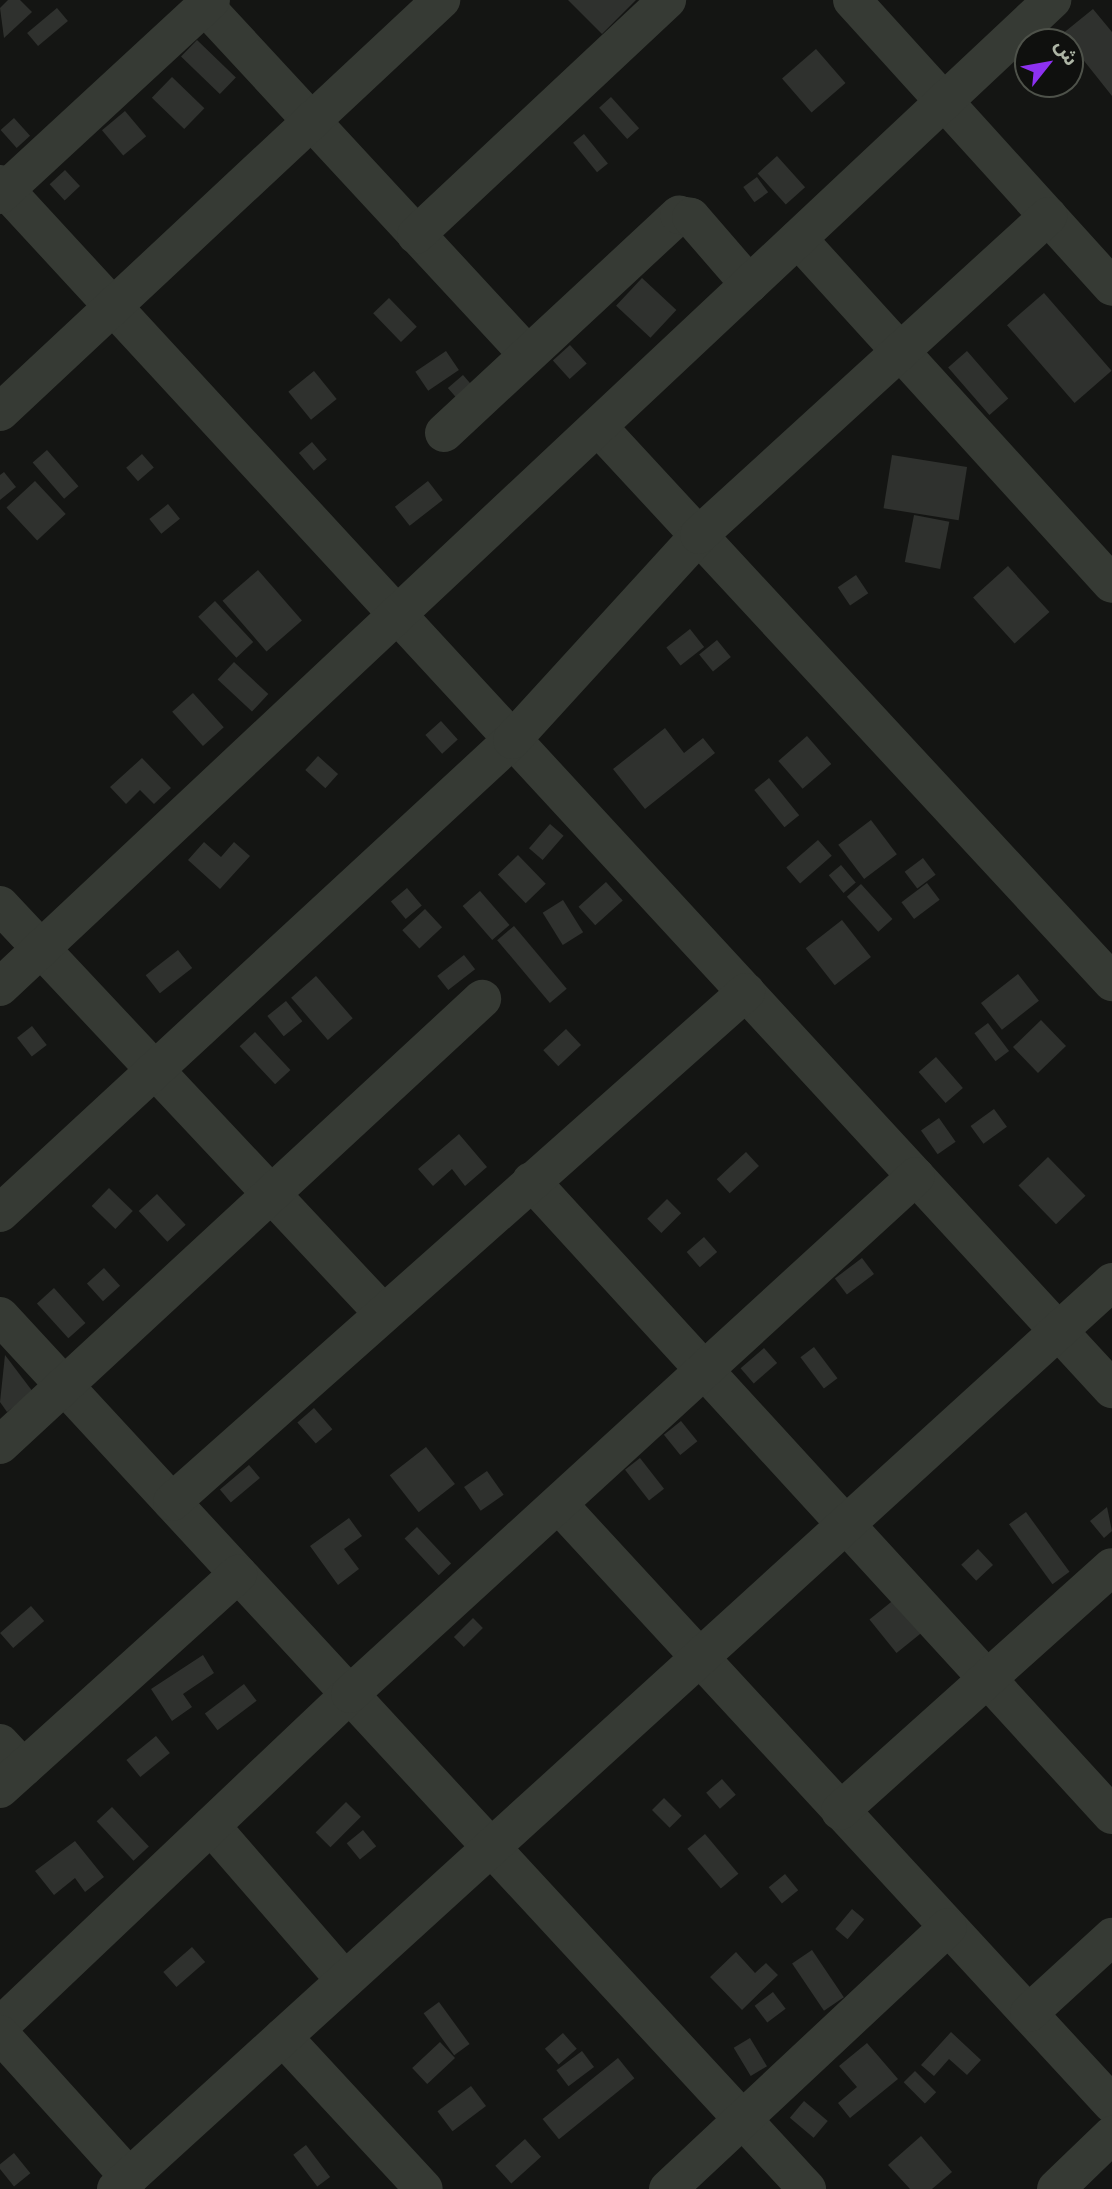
<!DOCTYPE html>
<meta charset="utf-8">
<style>
body{margin:0}
#map{position:relative;width:1112px;height:2189px;overflow:hidden;background:#141513;font-family:"Alegreya Sans","Noto Sans Arabic",sans-serif}
div>[style]{position:absolute}
.building>*{inset:0;background:#2f312e;transform-origin:0 0}
.minor>*{height:38px;margin:-19px;padding:0 19px;transform-origin:19px;border-radius:19px;background:#363a34}
span{translate:-50% -50%;white-space:nowrap;text-align:center;line-height:1.15;-webkit-text-stroke:5px #0f100e;paint-order:stroke}
.north{position:absolute;left:1014px;top:28px;width:70px;height:70px;box-sizing:border-box;background:#0f100e;border:2px solid #4e524a;border-radius:50%;rotate:59deg;font-size:19px;font-weight:700;line-height:28px;text-align:center;color:#adb5a5}
.north::after{content:'';display:block;margin:auto;width:24px;height:32px;background:#8d31f0;clip-path:polygon(50% 0,100% 100%,50% 72%,0 100%)}
</style>
<div id="map">
<div class="building">
<i style="clip-path:polygon(8px 0,20px 0,32px 12px,4px 38px,0 8px)"></i>
<i style="clip-path:polygon(568px 0,636px 0,602px 34px)"></i>
<i style="left:57px;top:8px;width:17px;height:39px;rotate:50deg"></i>
<i style="clip-path:polygon(1093px 9px,1112px 32px,1112px 96px,1077px 52px,1070px 58px,1070px 42px,1056px 39px)"></i>
<i style="left:197px;top:40px;width:54px;height:23px;rotate:44deg"></i>
<i style="left:816px;top:49px;width:45px;height:45px;rotate:49deg"></i>
<i style="left:172px;top:77px;width:45px;height:29px;rotate:44deg"></i>
<i style="left:611px;top:97px;width:42px;height:16px;rotate:48deg"></i>
<i style="left:125px;top:111px;width:33px;height:30px;rotate:50deg"></i>
<i style="left:14px;top:118px;width:24px;height:18px;rotate:48deg"></i>
<i style="left:584px;top:134px;width:38px;height:14px;rotate:51deg"></i>
<i style="left:777px;top:156px;width:42px;height:26px;rotate:48deg"></i>
<i style="left:65px;top:170px;width:22px;height:21px;rotate:47deg"></i>
<i style="left:757px;top:177px;width:19px;height:17px;rotate:54deg"></i>
<i style="left:642px;top:278px;width:47px;height:38px;rotate:43deg"></i>
<i style="left:1044px;top:293px;width:103px;height:49px;rotate:49deg"></i>
<i style="left:389px;top:298px;width:40px;height:22px;rotate:46deg"></i>
<i style="left:570px;top:345px;width:25px;height:23px;rotate:48deg"></i>
<i style="left:446px;top:351px;width:23px;height:37px;rotate:56deg"></i>
<i style="left:967px;top:351px;width:63px;height:25px;rotate:49deg"></i>
<i style="left:314px;top:371px;width:36px;height:33px;rotate:51deg"></i>
<i style="left:463px;top:375px;width:38px;height:20px;rotate:49deg"></i>
<i style="left:312px;top:442px;width:23px;height:17px;rotate:50deg"></i>
<i style="left:47px;top:450px;width:48px;height:19px;rotate:49deg"></i>
<i style="left:142px;top:454px;width:18px;height:21px;rotate:49deg"></i>
<i style="left:892px;top:455px;width:76px;height:54px;rotate:9deg"></i>
<i style="clip-path:polygon(4px 472px,16px 487px,0 500px,0 475px)"></i>
<i style="left:35px;top:481px;width:45px;height:39px;rotate:47deg"></i>
<i style="left:428px;top:481px;width:24px;height:42px;rotate:52deg"></i>
<i style="left:168px;top:504px;width:19px;height:24px;rotate:51deg"></i>
<i style="left:914px;top:515px;width:36px;height:48px;rotate:11deg"></i>
<i style="left:1008px;top:566px;width:62px;height:47px;rotate:48deg"></i>
<i style="left:258px;top:570px;width:67px;height:47px;rotate:49deg"></i>
<i style="left:856px;top:575px;width:22px;height:22px;rotate:56deg"></i>
<i style="left:215px;top:601px;width:56px;height:23px;rotate:47deg"></i>
<i style="left:690px;top:629px;width:23px;height:30px;rotate:52deg"></i>
<i style="left:717px;top:640px;width:22px;height:23px;rotate:51deg"></i>
<i style="left:234px;top:662px;width:47px;height:24px;rotate:43deg"></i>
<i style="left:193px;top:693px;width:46px;height:28px;rotate:48deg"></i>
<i style="left:441px;top:721px;width:25px;height:21px;rotate:48deg"></i>
<i style="clip-path:polygon(665px 728px,684px 753px,703px 738px,715px 753px,645px 809px,613px 769px)"></i>
<i style="left:807px;top:736px;width:37px;height:38px;rotate:49deg"></i>
<i style="left:318px;top:756px;width:27px;height:19px;rotate:42deg"></i>
<i style="clip-path:polygon(142px 758px,171px 788px,154px 804px,140px 790px,126px 804px,110px 787px)"></i>
<i style="left:769px;top:778px;width:48px;height:19px;rotate:51deg"></i>
<i style="left:871px;top:820px;width:43px;height:41px;rotate:53deg"></i>
<i style="left:550px;top:824px;width:18px;height:32px;rotate:41deg"></i>
<i style="left:818px;top:840px;width:21px;height:42px;rotate:49deg"></i>
<i style="clip-path:polygon(204px 842px,221px 857px,234px 842px,250px 856px,220px 889px,188px 860px)"></i>
<i style="left:518px;top:855px;width:40px;height:28px;rotate:46deg"></i>
<i style="left:923px;top:858px;width:21px;height:23px;rotate:53deg"></i>
<i style="left:841px;top:865px;width:23px;height:16px;rotate:50deg"></i>
<i style="left:606px;top:882px;width:25px;height:37px;rotate:48deg"></i>
<i style="left:927px;top:883px;width:21px;height:32px;rotate:53deg"></i>
<i style="left:861px;top:884px;width:47px;height:19px;rotate:48deg"></i>
<i style="left:407px;top:888px;width:23px;height:21px;rotate:50deg"></i>
<i style="left:480px;top:891px;width:45px;height:23px;rotate:49deg"></i>
<i style="left:563px;top:900px;width:38px;height:24px;rotate:58deg"></i>
<i style="left:425px;top:909px;width:25px;height:31px;rotate:47deg"></i>
<i style="left:842px;top:920px;width:47px;height:46px;rotate:52deg"></i>
<i style="left:514px;top:926px;width:82px;height:22px;rotate:50deg"></i>
<i style="left:178px;top:950px;width:23px;height:41px;rotate:52deg"></i>
<i style="left:464px;top:955px;width:18px;height:34px;rotate:52deg"></i>
<i style="left:1018px;top:974px;width:34px;height:47px;rotate:52deg"></i>
<i style="left:316px;top:976px;width:56px;height:33px;rotate:49deg"></i>
<i style="left:286px;top:1001px;width:26px;height:24px;rotate:51deg"></i>
<i style="left:1041px;top:1020px;width:36px;height:39px;rotate:46deg"></i>
<i style="left:988px;top:1023px;width:35px;height:17px;rotate:53deg"></i>
<i style="left:32px;top:1026px;width:24px;height:19px;rotate:52deg"></i>
<i style="left:566px;top:1029px;width:22px;height:31px;rotate:47deg"></i>
<i style="left:255px;top:1032px;width:52px;height:21px;rotate:47deg"></i>
<i style="left:936px;top:1057px;width:41px;height:23px;rotate:49deg"></i>
<i style="left:994px;top:1109px;width:22px;height:29px;rotate:54deg"></i>
<i style="left:939px;top:1118px;width:29px;height:22px;rotate:55deg"></i>
<i style="clip-path:polygon(459px 1134px,487px 1167px,465px 1186px,452px 1169px,433px 1186px,418px 1169px)"></i>
<i style="left:746px;top:1152px;width:19px;height:40px;rotate:47deg"></i>
<i style="left:1048px;top:1157px;width:54px;height:41px;rotate:46deg"></i>
<i style="left:109px;top:1188px;width:33px;height:25px;rotate:44deg"></i>
<i style="left:157px;top:1194px;width:42px;height:25px;rotate:47deg"></i>
<i style="left:667px;top:1199px;width:20px;height:28px;rotate:45deg"></i>
<i style="left:704px;top:1237px;width:20px;height:23px;rotate:49deg"></i>
<i style="left:862px;top:1258px;width:20px;height:34px;rotate:53deg"></i>
<i style="left:104px;top:1268px;width:24px;height:23px;rotate:48deg"></i>
<i style="left:54px;top:1288px;width:47px;height:23px;rotate:48deg"></i>
<i style="left:814px;top:1347px;width:39px;height:17px;rotate:53deg"></i>
<i style="left:764px;top:1348px;width:20px;height:31px;rotate:49deg"></i>
<i style="clip-path:polygon(5px 1355px,33px 1392px,7px 1412px,0 1402px)"></i>
<i style="left:314px;top:1408px;width:28px;height:22px;rotate:49deg"></i>
<i style="left:681px;top:1421px;width:26px;height:22px;rotate:51deg"></i>
<i style="left:426px;top:1447px;width:47px;height:46px;rotate:52deg"></i>
<i style="left:640px;top:1458px;width:39px;height:19px;rotate:52deg"></i>
<i style="left:249px;top:1465px;width:17px;height:38px;rotate:50deg"></i>
<i style="left:487px;top:1471px;width:29px;height:28px;rotate:55deg"></i>
<i style="clip-path:polygon(1107px 1507px,1112px 1531px,1104px 1538px,1090px 1521px)"></i>
<i style="left:1026px;top:1512px;width:74px;height:21px;rotate:54deg"></i>
<i style="clip-path:polygon(349px 1518px,362px 1536px,344px 1549px,359px 1569px,338px 1585px,310px 1546px)"></i>
<i style="left:417px;top:1527px;width:50px;height:17px;rotate:47deg"></i>
<i style="left:978px;top:1549px;width:22px;height:23px;rotate:47deg"></i>
<i style="left:906px;top:1590px;width:43px;height:47px;rotate:51deg"></i>
<i style="left:31px;top:1606px;width:20px;height:41px;rotate:49deg"></i>
<i style="left:473px;top:1618px;width:14px;height:27px;rotate:45deg"></i>
<i style="clip-path:polygon(203px 1655px,214px 1673px,183px 1694px,192px 1707px,172px 1721px,151px 1689px)"></i>
<i style="left:244px;top:1684px;width:21px;height:49px;rotate:53deg"></i>
<i style="left:156px;top:1736px;width:22px;height:38px;rotate:51deg"></i>
<i style="left:722px;top:1779px;width:21px;height:21px;rotate:49deg"></i>
<i style="left:664px;top:1798px;width:25px;height:17px;rotate:45deg"></i>
<i style="left:346px;top:1802px;width:21px;height:43px;rotate:45deg"></i>
<i style="left:112px;top:1807px;width:54px;height:21px;rotate:47deg"></i>
<i style="left:363px;top:1830px;width:21px;height:21px;rotate:51deg"></i>
<i style="left:705px;top:1834px;width:52px;height:23px;rotate:50deg"></i>
<i style="clip-path:polygon(75px 1841px,104px 1877px,85px 1892px,75px 1878px,54px 1895px,35px 1871px)"></i>
<i style="left:785px;top:1874px;width:21px;height:21px;rotate:51deg"></i>
<i style="left:852px;top:1909px;width:16px;height:26px;rotate:40deg"></i>
<i style="left:192px;top:1947px;width:20px;height:38px;rotate:49deg"></i>
<i style="left:812px;top:1950px;width:57px;height:24px;rotate:56deg"></i>
<i style="clip-path:polygon(736px 1952px,755px 1973px,766px 1963px,778px 1975px,742px 2010px,710px 1977px)"></i>
<i style="left:773px;top:1992px;width:21px;height:23px;rotate:53deg"></i>
<i style="left:439px;top:2002px;width:52px;height:19px;rotate:54deg"></i>
<i style="clip-path:polygon(951px 2032px,981px 2060px,967px 2075px,949px 2059px,934px 2076px,921px 2065px)"></i>
<i style="left:563px;top:2033px;width:21px;height:24px;rotate:49deg"></i>
<i style="left:750px;top:2038px;width:33px;height:19px;rotate:59deg"></i>
<i style="left:440px;top:2042px;width:22px;height:38px;rotate:47deg"></i>
<i style="clip-path:polygon(867px 2043px,898px 2079px,850px 2118px,838px 2103px,857px 2087px,839px 2066px)"></i>
<i style="left:582px;top:2051px;width:20px;height:32px;rotate:53deg"></i>
<i style="left:618px;top:2058px;width:26px;height:97px;rotate:51deg"></i>
<i style="left:915px;top:2071px;width:30px;height:16px;rotate:45deg"></i>
<i style="left:471px;top:2086px;width:25px;height:42px;rotate:53deg"></i>
<i style="left:804px;top:2101px;width:31px;height:22px;rotate:40deg"></i>
<i style="clip-path:polygon(921px 2136px,952px 2172px,932px 2189px,910px 2189px,888px 2165px)"></i>
<i style="left:525px;top:2139px;width:24px;height:40px;rotate:48deg"></i>
<i style="left:306px;top:2145px;width:40px;height:16px;rotate:53deg"></i>
<i style="left:14px;top:2153px;width:26px;height:21px;rotate:51deg"></i>
</div>
<div class="minor">
<i style="left:852px;top:0;width:387px;rotate:47.8deg"></i>
<i style="left:205px;top:6px;width:474px;rotate:47.2deg"></i>
<i style="left:0;top:184px;width:1640px;rotate:47.3deg"></i>
<i style="left:0;top:195px;width:287px;rotate:-42.7deg"></i>
<i style="left:416px;top:235px;width:344px;rotate:-43.1deg"></i>
<i style="left:798px;top:239px;width:466px;rotate:47.7deg"></i>
<i style="left:0;top:412px;width:604px;rotate:-43.05deg"></i>
<i style="left:600px;top:429px;width:754px;rotate:47.2deg"></i>
<i style="left:444px;top:433px;width:321px;rotate:-42.9deg"></i>
<i style="left:679px;top:215px;width:12px;rotate:9deg"></i>
<i style="left:691px;top:217px;width:89px;rotate:49.1deg"></i>
<i style="left:0;top:905px;width:560px;rotate:46.81deg"></i>
<i style="left:0;top:987px;width:1443px;rotate:-43.17deg"></i>
<i style="left:531px;top:1181px;width:860px;rotate:47.5deg"></i>
<i style="left:0;top:1213px;width:697px;rotate:-42.73deg"></i>
<i style="left:512px;top:740px;width:277px;rotate:-47.6deg"></i>
<i style="left:699px;top:535px;width:473px;rotate:-42.4deg"></i>
<i style="left:0;top:1316px;width:1189px;rotate:47.25deg"></i>
<i style="left:0;top:1445px;width:657px;rotate:-42.78deg"></i>
<i style="left:172px;top:1502px;width:768px;rotate:-41.62deg"></i>
<i style="left:560px;top:1506px;width:814px;rotate:47.29deg"></i>
<i style="left:0;top:1743px;width:34px;rotate:47deg"></i>
<i style="left:0;top:1789px;width:321px;rotate:-42.1deg"></i>
<i style="left:840px;top:1811px;width:365px;rotate:-41.9deg"></i>
<i style="left:211px;top:1826px;width:204px;rotate:49deg"></i>
<i style="left:1029px;top:2013px;width:113px;rotate:-42.5deg"></i>
<i style="left:0;top:2026px;width:482px;rotate:-43.5deg"></i>
<i style="left:350px;top:1694px;width:767px;rotate:-42.46deg"></i>
<i style="left:0;top:2034px;width:193px;rotate:47.9deg"></i>
<i style="left:283px;top:2037px;width:207px;rotate:47.2deg"></i>
<i style="left:116px;top:2189px;width:1347px;rotate:-42.32deg"></i>
<i style="left:668px;top:2189px;width:383px;rotate:-43.1deg"></i>
<i style="left:1056px;top:2189px;width:78px;rotate:-44deg"></i>
</div>
<div class="north">ش</div>
</div>
